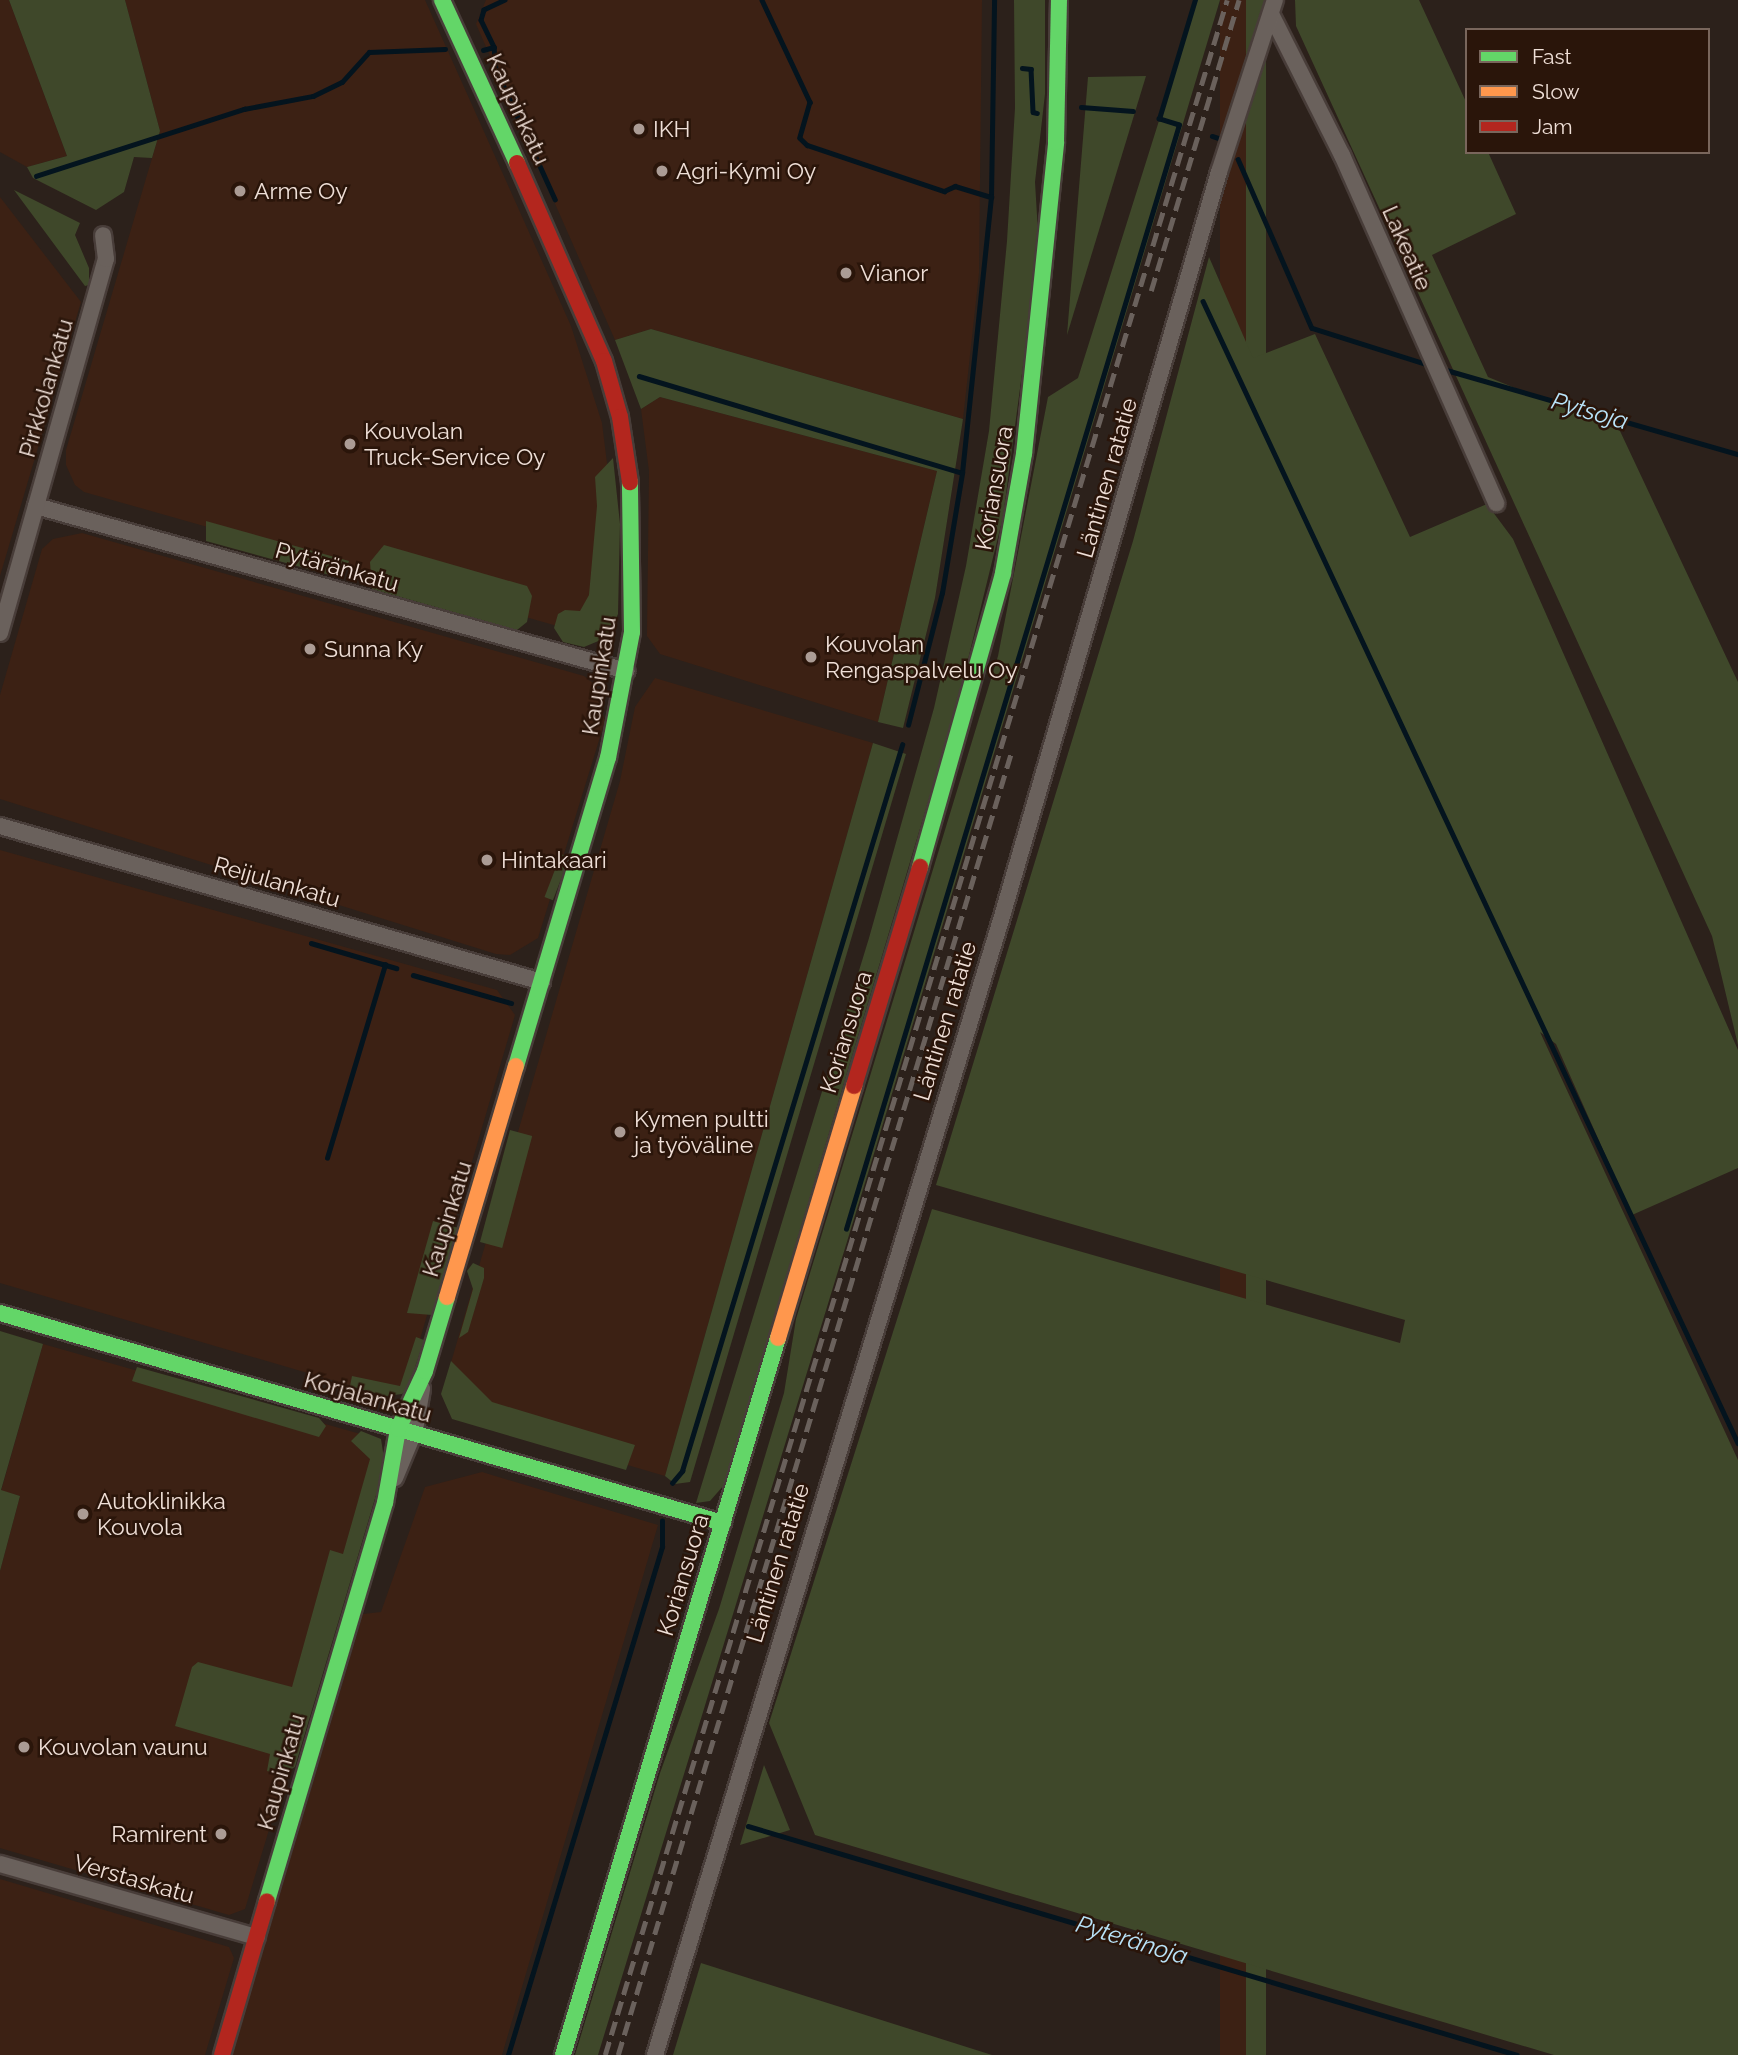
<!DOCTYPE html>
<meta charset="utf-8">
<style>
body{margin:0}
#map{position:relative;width:1738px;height:2055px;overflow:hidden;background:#2c211b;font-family:Raleway,sans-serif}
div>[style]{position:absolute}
.built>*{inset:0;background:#3c2114;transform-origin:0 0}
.green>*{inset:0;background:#3f482a;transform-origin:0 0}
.stream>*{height:4.5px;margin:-2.25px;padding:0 2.25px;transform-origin:2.25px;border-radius:2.25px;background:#04141e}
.roads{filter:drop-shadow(2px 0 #483d39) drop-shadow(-2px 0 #483d39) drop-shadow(0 2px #483d39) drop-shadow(0 -2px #483d39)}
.street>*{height:16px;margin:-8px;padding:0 8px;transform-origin:8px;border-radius:8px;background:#6a615c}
.fast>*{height:16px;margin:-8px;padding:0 8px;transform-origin:8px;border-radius:8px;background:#63d668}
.slow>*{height:16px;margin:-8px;padding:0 8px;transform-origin:8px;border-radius:8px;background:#ff974d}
.jam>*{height:16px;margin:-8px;padding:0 8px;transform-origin:8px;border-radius:8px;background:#b3261e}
.rail>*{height:4.5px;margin-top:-2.25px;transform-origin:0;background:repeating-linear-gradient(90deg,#6a615c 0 14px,transparent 0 21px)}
.dots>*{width:19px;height:19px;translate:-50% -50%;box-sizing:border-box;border:4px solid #2a150a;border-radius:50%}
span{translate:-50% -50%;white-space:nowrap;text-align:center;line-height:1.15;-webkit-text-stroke:5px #2a150a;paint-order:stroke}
.street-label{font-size:23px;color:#efdfd7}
.poi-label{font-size:23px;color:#efdfd7}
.left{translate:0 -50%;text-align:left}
.right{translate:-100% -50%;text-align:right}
.water-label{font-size:24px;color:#b9e4fa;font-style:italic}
.legend{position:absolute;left:1465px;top:28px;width:245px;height:126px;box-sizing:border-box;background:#2a150a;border:2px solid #79665c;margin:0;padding:9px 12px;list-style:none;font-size:21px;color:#efdfd7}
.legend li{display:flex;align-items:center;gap:14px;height:35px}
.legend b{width:35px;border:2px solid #79665c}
</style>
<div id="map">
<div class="built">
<i style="clip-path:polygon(0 0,9px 0,67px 156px,27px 167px,0 152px)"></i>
<i style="clip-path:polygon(125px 0,425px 0,571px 326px,602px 423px,609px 479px,612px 599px,575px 631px,84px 492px,75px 485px,66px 465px,66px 450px,160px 131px)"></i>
<i style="clip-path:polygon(486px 0,982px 0,979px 273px,963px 419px,651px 329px,615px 340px,476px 24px)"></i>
<i style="left:1220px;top:0;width:26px;height:2147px"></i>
<i style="clip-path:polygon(0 197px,81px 302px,0 576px)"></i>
<i style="clip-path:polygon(660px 397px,937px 471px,878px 722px,660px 654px,647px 636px,649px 471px,641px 409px)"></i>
<i style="clip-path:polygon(82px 533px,584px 676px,593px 683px,605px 721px,538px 938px,510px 955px,496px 954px,0 799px,0 695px,42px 549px,53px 539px)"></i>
<i style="clip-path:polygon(655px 678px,873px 743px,665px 1476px,460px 1416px,443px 1390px,620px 781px,635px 707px)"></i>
<i style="clip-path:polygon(0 850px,497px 990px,515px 1015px,406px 1387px,386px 1396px,0 1283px)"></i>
<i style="clip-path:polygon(43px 1344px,371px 1437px,382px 1457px,245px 1909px,229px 1915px,0 1848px,0 1571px,20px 1496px,1px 1491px)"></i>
<i style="clip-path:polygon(482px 1472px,658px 1525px,502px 2055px,232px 2055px,363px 1614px,381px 1612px,425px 1487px)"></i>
<i style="clip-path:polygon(0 1879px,229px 1947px,234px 1958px,205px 2055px,0 2055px)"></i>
</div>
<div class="green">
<i style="clip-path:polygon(9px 0,125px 0,160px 131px,152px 158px,134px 157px,124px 192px,96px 210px,33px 178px,27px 167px,67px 156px)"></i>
<i style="clip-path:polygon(1014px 0,1045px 0,1045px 94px,1035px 182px,1038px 232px,1028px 328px,1003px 517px,956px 708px,724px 1485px,710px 1501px,696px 1503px,869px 938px,934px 708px,966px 566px,989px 431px,1007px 241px,1015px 108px)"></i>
<i style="clip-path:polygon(1197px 0,1220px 0,876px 1147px,598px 2055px,575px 2055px,660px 1773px,719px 1609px,784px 1393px,796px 1319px,998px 656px,1048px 397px,1078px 378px)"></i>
<i style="left:1246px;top:0;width:20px;height:2147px"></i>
<i style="clip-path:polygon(1295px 0,1419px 0,1467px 104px,1467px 152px,1488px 152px,1516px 214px,1432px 255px,1488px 377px,1620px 431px,1738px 682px,1738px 1045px,1712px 936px,1296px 26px)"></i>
<i style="clip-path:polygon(1146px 76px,1067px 335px,1088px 77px)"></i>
<i style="clip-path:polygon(14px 190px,80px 223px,75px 235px,89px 268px,89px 285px,85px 286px)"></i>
<i style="clip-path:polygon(1209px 257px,1253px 358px,1315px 334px,1410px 537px,1487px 504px,1513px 539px,1738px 1050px,1738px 1168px,1632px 1215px,1556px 1044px,1540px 1032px,1738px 1460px,1738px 2055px,1554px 2055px,815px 1835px,769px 1723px,932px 1209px,1400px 1343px,1405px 1320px,936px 1185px,1133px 541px)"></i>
<i style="clip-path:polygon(651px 329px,963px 419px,935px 598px,903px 728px,878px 722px,937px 471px,660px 397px,641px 409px,615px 340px)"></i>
<i style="clip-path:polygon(613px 458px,620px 524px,618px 614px,608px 637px,584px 647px,563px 642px,554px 628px,558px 614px,565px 610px,580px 611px,589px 595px,597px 506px,595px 477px)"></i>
<i style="clip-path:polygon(206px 521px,349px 561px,346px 570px,337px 577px,206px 541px)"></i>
<i style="clip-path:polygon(384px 545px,527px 586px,532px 596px,527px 622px,517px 630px,372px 589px,370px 562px)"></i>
<i style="clip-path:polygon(873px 743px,906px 754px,690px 1482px,675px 1484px,665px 1476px)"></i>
<i style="left:561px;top:854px;width:9px;height:46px;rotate:21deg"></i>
<i style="left:510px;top:1130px;width:23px;height:116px;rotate:15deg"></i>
<i style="clip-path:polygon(433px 1221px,459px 1228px,432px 1315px,407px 1313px)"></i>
<i style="clip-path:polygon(473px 1263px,484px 1268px,484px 1278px,468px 1332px,459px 1338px,473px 1289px,467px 1271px)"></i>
<i style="clip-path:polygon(0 1331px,43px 1344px,1px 1490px,20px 1496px,0 1571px)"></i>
<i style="clip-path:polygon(416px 1337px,424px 1340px,408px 1389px,402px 1394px,386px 1396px,350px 1386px,352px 1376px,400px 1386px)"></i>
<i style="clip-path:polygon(451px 1361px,492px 1402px,635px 1445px,626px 1470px,452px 1419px,441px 1394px)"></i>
<i style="clip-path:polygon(137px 1367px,319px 1418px,326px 1426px,319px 1437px,132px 1381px)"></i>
<i style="clip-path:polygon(361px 1431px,381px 1439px,385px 1465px,295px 1767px,282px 1775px,267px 1771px,270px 1754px,175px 1726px,192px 1667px,198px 1662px,292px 1687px,330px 1550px,343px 1554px,370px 1459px,351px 1441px)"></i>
<i style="clip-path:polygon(764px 1765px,790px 1830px,740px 1845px)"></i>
<i style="clip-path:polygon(701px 1963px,992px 2055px,673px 2055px)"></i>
</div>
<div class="stream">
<i style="left:505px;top:0;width:23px;rotate:155deg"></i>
<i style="left:484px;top:10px;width:10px;rotate:107deg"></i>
<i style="left:481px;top:20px;width:30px;rotate:64deg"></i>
<i style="left:494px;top:47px;width:22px;rotate:85deg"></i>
<i style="left:496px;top:69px;width:143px;rotate:65.6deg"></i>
<i style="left:762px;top:0;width:113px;rotate:64.8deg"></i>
<i style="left:810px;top:102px;width:37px;rotate:106deg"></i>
<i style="left:800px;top:138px;width:10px;rotate:45deg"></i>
<i style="left:807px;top:145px;width:145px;rotate:18.6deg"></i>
<i style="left:944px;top:191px;width:12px;rotate:-24deg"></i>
<i style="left:955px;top:186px;width:38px;rotate:17deg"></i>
<i style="left:991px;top:197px;width:197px;rotate:-89.1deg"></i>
<i style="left:483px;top:50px;width:11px;rotate:-15deg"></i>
<i style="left:1022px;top:68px;width:9px;rotate:6deg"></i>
<i style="left:1031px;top:69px;width:43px;rotate:87.3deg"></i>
<i style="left:1033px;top:112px;width:4px;rotate:14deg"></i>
<i style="left:1081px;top:107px;width:52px;rotate:4.4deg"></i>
<i style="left:1212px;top:136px;width:6px;rotate:18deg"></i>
<i style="left:1238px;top:159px;width:184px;rotate:66.4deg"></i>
<i style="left:1312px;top:328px;width:123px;rotate:17.5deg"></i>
<i style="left:36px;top:176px;width:219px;rotate:-17.9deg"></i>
<i style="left:244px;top:109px;width:70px;rotate:-10.7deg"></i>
<i style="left:313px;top:96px;width:32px;rotate:-26deg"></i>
<i style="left:342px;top:82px;width:40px;rotate:-48deg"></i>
<i style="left:369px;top:52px;width:76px;rotate:-2.3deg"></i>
<i style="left:1203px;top:301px;width:1261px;rotate:64.9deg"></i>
<i style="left:1443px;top:369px;width:307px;rotate:16.1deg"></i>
<i style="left:639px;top:376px;width:337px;rotate:16.7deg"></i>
<i style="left:962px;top:473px;width:278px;rotate:-84deg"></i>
<i style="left:908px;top:725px;width:136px;rotate:-75.6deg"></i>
<i style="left:942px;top:593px;width:122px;rotate:-80.5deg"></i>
<i style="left:311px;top:943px;width:89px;rotate:16.4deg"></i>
<i style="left:413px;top:975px;width:102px;rotate:15.9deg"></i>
<i style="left:327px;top:1158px;width:202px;rotate:-73.3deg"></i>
<i style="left:846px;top:1229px;width:1153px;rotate:-73.22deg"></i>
<i style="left:1179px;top:125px;width:21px;rotate:-163deg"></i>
<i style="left:1159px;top:119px;width:124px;rotate:-73.2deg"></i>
<i style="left:672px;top:1483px;width:16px;rotate:-50deg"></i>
<i style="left:682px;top:1471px;width:759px;rotate:-73.14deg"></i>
<i style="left:748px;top:1826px;width:802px;rotate:16.58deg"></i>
<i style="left:508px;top:2055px;width:531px;rotate:-73.14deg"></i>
<i style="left:662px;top:1547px;width:26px;rotate:-90deg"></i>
</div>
<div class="roads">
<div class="street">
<i style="left:1271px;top:14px;width:158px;rotate:63.3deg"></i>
<i style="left:1342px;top:155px;width:381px;rotate:66.1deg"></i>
<i style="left:36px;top:506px;width:613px;rotate:15.62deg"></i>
<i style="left:0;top:633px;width:389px;rotate:-74.2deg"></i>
<i style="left:106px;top:259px;width:24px;rotate:-97deg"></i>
<i style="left:0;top:826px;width:564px;rotate:16.06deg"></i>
<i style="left:395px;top:1478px;width:52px;rotate:-67.4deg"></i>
<i style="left:415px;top:1430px;width:42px;rotate:-80.3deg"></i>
<i style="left:0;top:1864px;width:267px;rotate:15.9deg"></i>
<i style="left:655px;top:2055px;width:1194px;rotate:-73.05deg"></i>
<i style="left:1003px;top:913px;width:772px;rotate:-73.75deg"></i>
<i style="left:1219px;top:172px;width:181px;rotate:-72deg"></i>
</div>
<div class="fast">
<i style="left:442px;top:0;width:179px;rotate:65.3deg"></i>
<i style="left:920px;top:867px;width:305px;rotate:-74.2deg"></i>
<i style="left:1003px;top:573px;width:121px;rotate:-80deg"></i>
<i style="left:1024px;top:454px;width:314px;rotate:-84.1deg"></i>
<i style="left:1056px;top:142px;width:142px;rotate:-88.8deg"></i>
<i style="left:516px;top:1066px;width:321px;rotate:-73.4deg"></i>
<i style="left:608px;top:758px;width:128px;rotate:-79.2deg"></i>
<i style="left:632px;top:632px;width:150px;rotate:-90.8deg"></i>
<i style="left:0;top:1313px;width:753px;rotate:16.2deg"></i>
<i style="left:267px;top:1901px;width:415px;rotate:-73.5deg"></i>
<i style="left:385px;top:1503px;width:75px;rotate:-80deg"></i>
<i style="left:398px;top:1429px;width:64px;rotate:-65deg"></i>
<i style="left:425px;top:1371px;width:77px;rotate:-73.4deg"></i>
<i style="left:563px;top:2055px;width:749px;rotate:-73.31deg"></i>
</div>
<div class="slow">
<i style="left:447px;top:1297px;width:241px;rotate:-73.4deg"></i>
<i style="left:778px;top:1338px;width:263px;rotate:-73.2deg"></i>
</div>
<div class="jam">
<i style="left:517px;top:163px;width:216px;rotate:66.3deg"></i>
<i style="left:604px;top:361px;width:58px;rotate:74.1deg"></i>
<i style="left:620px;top:417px;width:66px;rotate:81.3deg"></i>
<i style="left:854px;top:1086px;width:229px;rotate:-73.2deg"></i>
<i style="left:222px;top:2055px;width:160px;rotate:-73.7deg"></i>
</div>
</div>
<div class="rail">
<i style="left:1151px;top:291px;width:304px;rotate:-73.2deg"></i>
<i style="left:605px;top:2055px;width:2147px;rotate:-73.16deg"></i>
<i style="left:618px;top:2055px;width:1363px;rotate:-73.2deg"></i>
</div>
<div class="dots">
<i style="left:639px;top:129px;background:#ab9c95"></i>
<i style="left:662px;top:171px;background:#ab9c95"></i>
<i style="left:240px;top:191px;background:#ab9c95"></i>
<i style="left:846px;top:273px;background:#ab9c95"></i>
<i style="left:350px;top:444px;background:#ab9c95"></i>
<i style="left:310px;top:649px;background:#ab9c95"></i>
<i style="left:811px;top:657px;background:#ab9c95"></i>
<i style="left:487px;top:860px;background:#ab9c95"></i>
<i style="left:620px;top:1132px;background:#ab9c95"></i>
<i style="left:83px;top:1514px;background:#ab9c95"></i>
<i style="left:24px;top:1747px;background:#ab9c95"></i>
<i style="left:221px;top:1834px;background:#ab9c95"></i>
</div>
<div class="street-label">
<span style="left:518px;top:109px;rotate:65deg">Kaupinkatu</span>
<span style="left:1407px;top:248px;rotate:66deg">Lakeatie</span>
<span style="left:46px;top:388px;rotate:-74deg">Pirkkolankatu</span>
<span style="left:1107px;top:478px;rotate:-74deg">Läntinen ratatie</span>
<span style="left:994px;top:488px;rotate:-80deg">Koriansuora</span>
<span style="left:337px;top:567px;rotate:16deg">Pytäränkatu</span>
<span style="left:599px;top:676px;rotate:-81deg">Kaupinkatu</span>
<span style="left:277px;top:882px;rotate:16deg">Reijulankatu</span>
<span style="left:945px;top:1021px;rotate:-73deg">Läntinen ratatie</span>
<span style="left:846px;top:1032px;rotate:-73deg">Koriansuora</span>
<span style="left:447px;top:1219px;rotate:-73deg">Kaupinkatu</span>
<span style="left:368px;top:1397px;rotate:16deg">Korjalankatu</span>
<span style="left:778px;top:1563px;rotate:-73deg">Läntinen ratatie</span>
<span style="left:683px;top:1575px;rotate:-73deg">Koriansuora</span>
<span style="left:281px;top:1772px;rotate:-74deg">Kaupinkatu</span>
<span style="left:134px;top:1879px;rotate:16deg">Verstaskatu</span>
</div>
<div class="poi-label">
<span class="left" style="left:653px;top:129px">IKH</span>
<span class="left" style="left:676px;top:171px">Agri-Kymi Oy</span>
<span class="left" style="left:254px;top:191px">Arme Oy</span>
<span class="left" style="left:860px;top:273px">Vianor</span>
<span class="left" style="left:364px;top:444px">Kouvolan<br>Truck-Service Oy</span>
<span class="left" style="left:825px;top:657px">Kouvolan<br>Rengaspalvelu Oy</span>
<span class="left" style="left:324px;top:649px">Sunna Ky</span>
<span class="left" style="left:501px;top:860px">Hintakaari</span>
<span class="left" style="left:634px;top:1132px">Kymen pultti<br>ja työväline</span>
<span class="left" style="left:97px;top:1514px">Autoklinikka<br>Kouvola</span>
<span class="left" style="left:38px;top:1747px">Kouvolan vaunu</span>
<span class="right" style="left:207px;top:1834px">Ramirent</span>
</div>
<div class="water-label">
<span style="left:1590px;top:411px;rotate:16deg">Pytsoja</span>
<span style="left:1132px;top:1940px;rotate:17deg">Pyteränoja</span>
</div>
<ul class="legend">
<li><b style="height:9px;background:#63d668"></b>Fast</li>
<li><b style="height:9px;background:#ff974d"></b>Slow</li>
<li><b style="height:9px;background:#b3261e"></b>Jam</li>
</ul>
</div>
